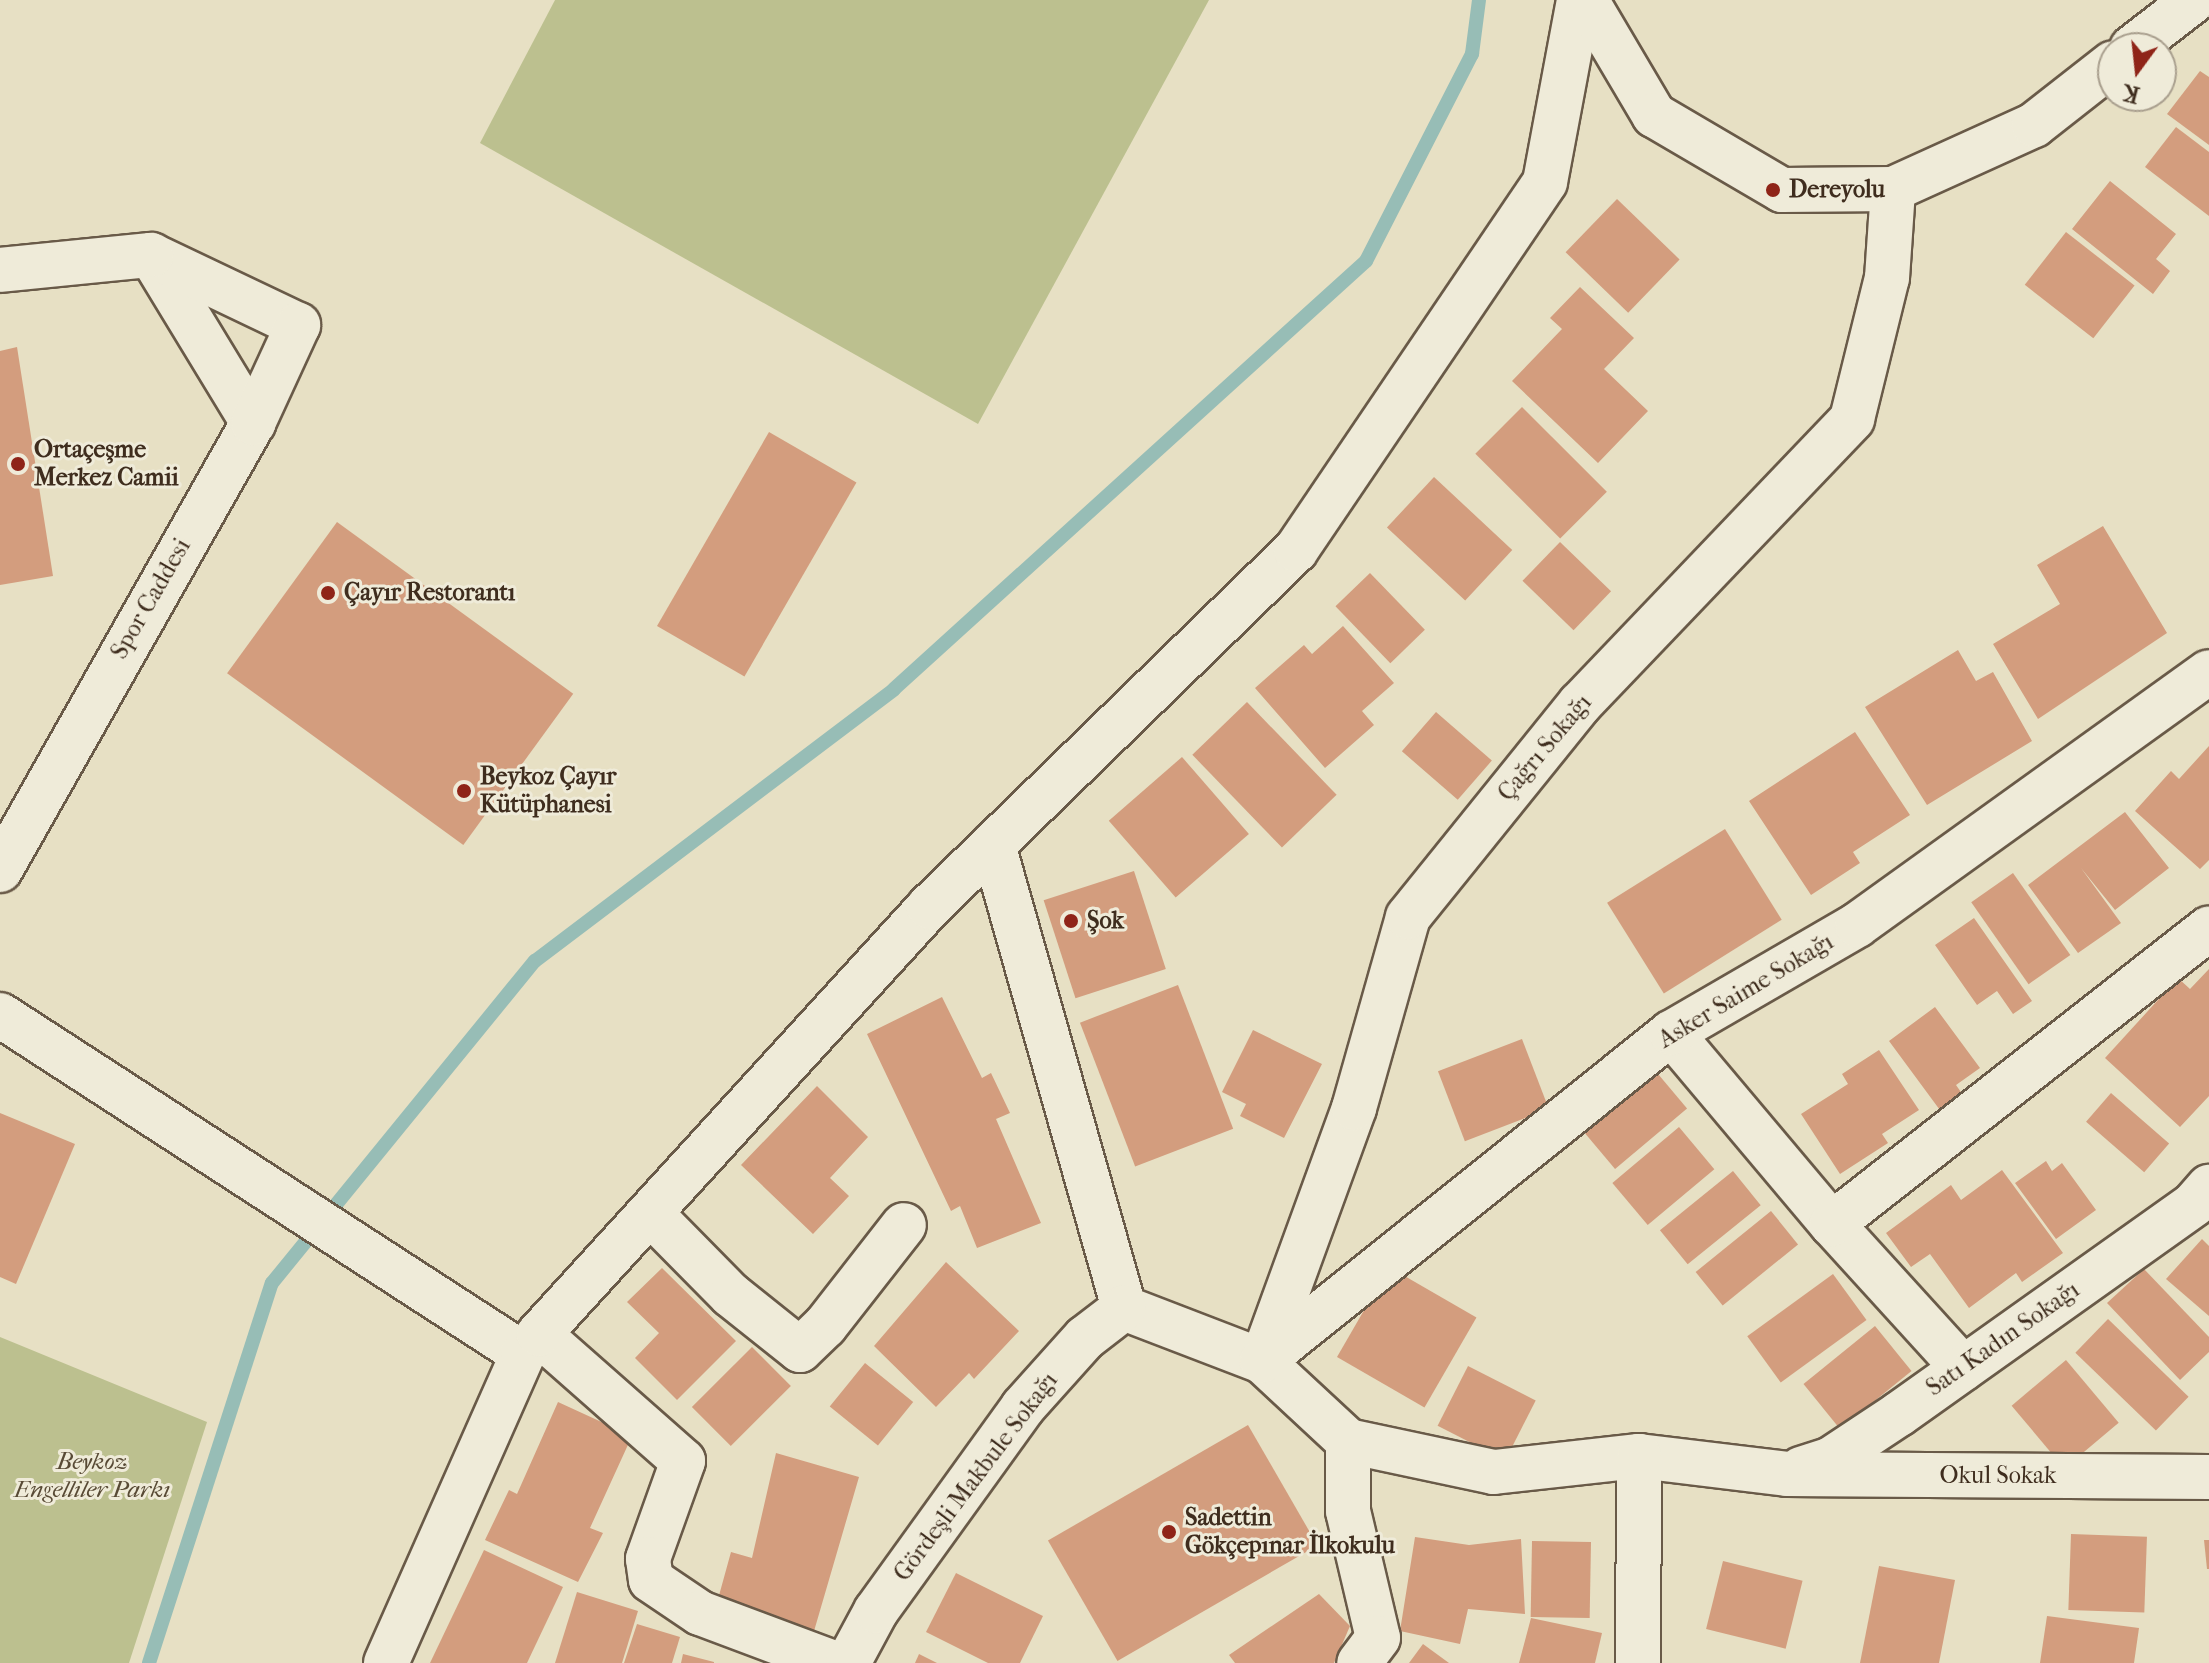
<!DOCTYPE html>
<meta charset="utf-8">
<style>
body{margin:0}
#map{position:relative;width:2209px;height:1663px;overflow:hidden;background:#e7e0c4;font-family:"IM FELL French Canon",serif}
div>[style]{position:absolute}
.green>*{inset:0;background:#bcc08f}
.stream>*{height:14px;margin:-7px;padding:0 7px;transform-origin:7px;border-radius:7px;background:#97bdb6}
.building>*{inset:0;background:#d39d7e;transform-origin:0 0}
.roads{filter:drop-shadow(2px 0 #695a48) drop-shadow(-2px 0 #695a48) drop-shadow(0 2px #695a48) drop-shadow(0 -2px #695a48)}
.minor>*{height:44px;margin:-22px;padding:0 22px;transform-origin:22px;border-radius:22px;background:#efebd9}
.tertiary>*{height:44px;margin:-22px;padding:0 22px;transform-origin:22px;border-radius:22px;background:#efebd9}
.dots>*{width:22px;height:22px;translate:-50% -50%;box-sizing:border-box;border:4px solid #efebd9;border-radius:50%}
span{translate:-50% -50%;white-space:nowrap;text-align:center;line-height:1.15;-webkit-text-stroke:6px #efebd9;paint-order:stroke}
.poi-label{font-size:24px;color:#3f2d1e;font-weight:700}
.left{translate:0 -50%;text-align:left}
.street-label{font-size:24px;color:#3f2d1e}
.park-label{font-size:24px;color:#584a35;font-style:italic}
.north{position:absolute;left:2097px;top:32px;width:80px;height:80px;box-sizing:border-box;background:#efebd9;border:2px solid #a99f8e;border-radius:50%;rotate:195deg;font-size:22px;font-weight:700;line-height:32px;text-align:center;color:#3f2d1e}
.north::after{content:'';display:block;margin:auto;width:28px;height:36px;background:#8f2418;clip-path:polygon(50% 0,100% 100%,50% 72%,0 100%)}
</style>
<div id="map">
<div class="green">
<i style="clip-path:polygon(555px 0,1209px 0,978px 424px,480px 143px)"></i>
<i style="clip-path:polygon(0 1337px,207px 1422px,129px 1663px,0 1663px)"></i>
</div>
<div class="stream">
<i style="left:149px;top:1663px;width:399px;rotate:-72.1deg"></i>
<i style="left:272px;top:1283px;width:416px;rotate:-50.8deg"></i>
<i style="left:535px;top:961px;width:450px;rotate:-37.1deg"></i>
<i style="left:894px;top:689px;width:637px;rotate:-42.2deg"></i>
<i style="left:1366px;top:261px;width:233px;rotate:-62.9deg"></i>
<i style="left:1472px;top:54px;width:54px;rotate:-82.6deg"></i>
</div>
<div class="building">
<i style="clip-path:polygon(2200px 71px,2209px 77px,2209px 145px,2167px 114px)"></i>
<i style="clip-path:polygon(2176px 127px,2209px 152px,2209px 216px,2145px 167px)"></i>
<i style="clip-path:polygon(2110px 181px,2176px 234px,2156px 259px,2170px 271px,2153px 294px,2072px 229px)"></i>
<i style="left:1617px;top:199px;width:87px;height:74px;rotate:44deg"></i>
<i style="left:2066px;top:232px;width:87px;height:67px;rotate:38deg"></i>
<i style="clip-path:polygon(1580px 287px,1634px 338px,1604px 369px,1648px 411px,1598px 463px,1512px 381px,1562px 329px,1550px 318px)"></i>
<i style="clip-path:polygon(17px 347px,53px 576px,0 585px,0 351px)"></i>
<i style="left:1522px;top:407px;width:120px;height:66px;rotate:45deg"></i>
<i style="left:769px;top:432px;width:101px;height:224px;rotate:30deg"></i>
<i style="left:1434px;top:477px;width:107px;height:69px;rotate:43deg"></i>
<i style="left:337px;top:522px;width:292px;height:187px;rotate:36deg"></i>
<i style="clip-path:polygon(2103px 526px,2167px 633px,2038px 719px,1993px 644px,2060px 604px,2037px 565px)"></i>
<i style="left:1560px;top:542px;width:71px;height:54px;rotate:44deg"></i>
<i style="left:1370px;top:573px;width:79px;height:48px;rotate:46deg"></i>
<i style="clip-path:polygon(1343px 626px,1394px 683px,1362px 711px,1374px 725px,1325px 768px,1255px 688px,1304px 645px,1312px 654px)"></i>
<i style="clip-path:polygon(1958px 650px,1976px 681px,1993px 672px,2032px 741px,1927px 805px,1865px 707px)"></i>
<i style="left:1247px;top:702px;width:129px;height:76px;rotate:46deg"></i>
<i style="left:1436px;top:712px;width:74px;height:52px;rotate:41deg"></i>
<i style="clip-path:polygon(1855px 732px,1910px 815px,1853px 852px,1860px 863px,1811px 895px,1749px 801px)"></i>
<i style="clip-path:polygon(2209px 746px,2209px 860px,2200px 869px,2135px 811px,2171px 771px,2179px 779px)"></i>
<i style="left:1182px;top:757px;width:102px;height:97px;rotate:49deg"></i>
<i style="clip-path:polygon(2125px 812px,2169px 868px,2115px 910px,2081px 868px,2121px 923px,2078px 953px,2028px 885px)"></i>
<i style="left:1725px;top:829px;width:107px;height:139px;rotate:58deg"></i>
<i style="left:1134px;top:871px;width:103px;height:95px;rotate:72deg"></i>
<i style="left:2013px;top:873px;width:100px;height:51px;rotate:55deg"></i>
<i style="clip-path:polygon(1974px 918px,2032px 1001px,2013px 1014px,1997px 991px,1977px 1005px,1935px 945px)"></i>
<i style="clip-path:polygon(2209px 969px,2209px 1096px,2180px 1127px,2105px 1058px,2178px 978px,2190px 989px)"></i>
<i style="left:1178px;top:985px;width:154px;height:105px;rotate:69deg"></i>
<i style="clip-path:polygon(942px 997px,982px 1078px,991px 1073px,1010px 1113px,996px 1119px,1041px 1223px,977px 1248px,960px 1206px,951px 1211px,867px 1034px)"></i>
<i style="clip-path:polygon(1935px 1007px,1980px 1068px,1956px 1085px,1970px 1105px,1948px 1121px,1889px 1041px)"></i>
<i style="clip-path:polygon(1253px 1030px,1322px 1064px,1284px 1138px,1240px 1116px,1246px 1104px,1222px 1092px)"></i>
<i style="left:1522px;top:1039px;width:75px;height:90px;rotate:69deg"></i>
<i style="clip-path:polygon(1879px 1050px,1919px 1110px,1882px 1134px,1888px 1143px,1840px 1174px,1801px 1114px,1848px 1084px,1842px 1074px)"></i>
<i style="left:1653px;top:1068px;width:53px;height:94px;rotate:50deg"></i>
<i style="clip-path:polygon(817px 1086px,868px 1137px,830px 1178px,849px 1196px,813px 1234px,741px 1165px)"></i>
<i style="left:2111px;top:1093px;width:77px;height:38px;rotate:41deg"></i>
<i style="clip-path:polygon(0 1113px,75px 1144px,16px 1284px,0 1277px)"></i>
<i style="left:1679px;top:1127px;width:55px;height:87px;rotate:50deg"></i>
<i style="clip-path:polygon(2046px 1161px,2052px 1171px,2062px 1163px,2096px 1210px,2056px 1239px,2015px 1183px)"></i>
<i style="clip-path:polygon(2002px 1170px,2063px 1253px,2022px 1282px,2016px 1273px,1969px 1308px,1930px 1254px,1911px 1267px,1886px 1233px,1951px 1185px,1961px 1200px)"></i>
<i style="left:1733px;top:1171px;width:44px;height:94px;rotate:51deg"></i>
<i style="left:1771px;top:1211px;width:43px;height:97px;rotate:51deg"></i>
<i style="clip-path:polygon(2202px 1239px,2209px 1246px,2209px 1316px,2166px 1279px)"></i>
<i style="clip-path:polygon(946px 1262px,1019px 1331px,974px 1379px,969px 1373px,936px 1407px,874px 1346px)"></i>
<i style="left:1389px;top:1267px;width:101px;height:104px;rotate:30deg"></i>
<i style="clip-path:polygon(662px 1268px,736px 1341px,677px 1400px,635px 1358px,659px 1333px,627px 1302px)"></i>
<i style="clip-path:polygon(2144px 1269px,2209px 1337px,2209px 1352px,2180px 1380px,2107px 1303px)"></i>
<i style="left:1833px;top:1274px;width:57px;height:106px;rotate:54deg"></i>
<i style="left:2108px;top:1319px;width:112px;height:47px;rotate:44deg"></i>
<i style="left:1875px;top:1326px;width:58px;height:92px;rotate:51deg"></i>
<i style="left:752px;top:1347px;width:55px;height:85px;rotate:45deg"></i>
<i style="left:2066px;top:1360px;width:82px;height:71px;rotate:50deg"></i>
<i style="left:865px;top:1363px;width:62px;height:56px;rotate:39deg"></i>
<i style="left:1468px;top:1366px;width:76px;height:67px;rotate:27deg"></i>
<i style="clip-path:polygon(558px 1402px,632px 1436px,590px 1528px,603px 1533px,578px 1582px,485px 1540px,509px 1490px,517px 1494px)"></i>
<i style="left:1248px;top:1425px;width:139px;height:231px;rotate:60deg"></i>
<i style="clip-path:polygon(776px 1453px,859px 1477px,812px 1638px,715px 1610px,731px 1552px,752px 1558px)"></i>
<i style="left:2071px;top:1534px;width:76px;height:76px;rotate:2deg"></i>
<i style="clip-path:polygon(1415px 1537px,1469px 1545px,1521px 1539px,1525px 1614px,1468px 1609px,1460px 1644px,1400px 1631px)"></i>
<i style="clip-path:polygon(2204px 1540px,2209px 1540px,2209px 1569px,2207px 1569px)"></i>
<i style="left:1532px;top:1541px;width:59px;height:76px;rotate:1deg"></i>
<i style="clip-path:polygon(484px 1550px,563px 1587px,527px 1663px,430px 1663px)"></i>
<i style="left:1723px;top:1561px;width:82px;height:70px;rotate:14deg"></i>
<i style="clip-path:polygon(1879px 1566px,1955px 1580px,1939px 1663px,1860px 1663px)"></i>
<i style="clip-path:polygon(956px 1573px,1043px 1616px,1020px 1663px,988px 1663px,926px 1632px)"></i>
<i style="clip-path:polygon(577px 1592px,638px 1611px,622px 1663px,555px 1663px)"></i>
<i style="clip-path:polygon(1319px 1594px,1350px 1626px,1334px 1663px,1235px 1663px,1229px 1655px)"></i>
<i style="clip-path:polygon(2047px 1616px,2139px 1628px,2134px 1663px,2040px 1663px)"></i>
<i style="clip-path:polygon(1531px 1618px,1602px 1633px,1595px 1663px,1519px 1663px)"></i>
<i style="clip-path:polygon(637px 1624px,680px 1637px,672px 1663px,624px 1663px)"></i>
<i style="clip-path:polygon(1423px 1644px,1449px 1663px,1409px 1663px)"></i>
<i style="clip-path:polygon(683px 1654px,714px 1662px,714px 1663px,681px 1663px)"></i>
<i style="clip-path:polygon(919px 1654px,937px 1663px,915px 1663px)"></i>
</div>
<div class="roads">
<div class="minor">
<i style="left:151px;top:255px;width:197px;rotate:58.7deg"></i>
<i style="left:151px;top:255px;width:163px;rotate:25.5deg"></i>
<i style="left:0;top:270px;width:152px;rotate:-5.7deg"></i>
<i style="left:993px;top:845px;width:481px;rotate:74.2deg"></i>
<i style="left:0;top:1015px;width:623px;rotate:32.95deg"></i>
<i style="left:1671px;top:1033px;width:250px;rotate:49.9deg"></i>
<i style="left:1832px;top:1224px;width:195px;rotate:47.7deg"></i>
<i style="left:650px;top:1213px;width:115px;rotate:45.4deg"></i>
<i style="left:731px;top:1295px;width:88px;rotate:38.6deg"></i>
<i style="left:800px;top:1350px;width:35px;rotate:-44deg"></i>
<i style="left:825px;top:1326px;width:128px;rotate:-52deg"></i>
<i style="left:1832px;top:1224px;width:479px;rotate:-38.1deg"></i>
<i style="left:1124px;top:1308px;width:148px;rotate:21deg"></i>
<i style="left:1262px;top:1361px;width:117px;rotate:42.9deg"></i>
<i style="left:1348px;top:1441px;width:149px;rotate:12deg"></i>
<i style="left:1494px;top:1472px;width:146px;rotate:-6.3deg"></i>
<i style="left:1639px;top:1456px;width:149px;rotate:6.9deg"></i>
<i style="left:1787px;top:1474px;width:422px;rotate:0.4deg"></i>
<i style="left:539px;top:1334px;width:192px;rotate:41.4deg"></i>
<i style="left:683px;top:1461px;width:104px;rotate:109.7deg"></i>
<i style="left:648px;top:1559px;width:21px;rotate:82deg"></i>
<i style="left:651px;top:1580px;width:59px;rotate:34deg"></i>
<i style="left:700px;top:1613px;width:143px;rotate:20.5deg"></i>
<i style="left:1262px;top:1361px;width:269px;rotate:-70deg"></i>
<i style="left:1354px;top:1108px;width:198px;rotate:-74.2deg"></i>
<i style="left:1408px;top:917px;width:274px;rotate:-51.1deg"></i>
<i style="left:1580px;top:704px;width:394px;rotate:-46.3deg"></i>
<i style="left:1852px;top:419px;width:145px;rotate:-76.1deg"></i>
<i style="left:1887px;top:278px;width:89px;rotate:-86.1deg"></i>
<i style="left:1262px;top:1361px;width:524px;rotate:-38.73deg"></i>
<i style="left:1671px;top:1033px;width:215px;rotate:-30.1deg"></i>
<i style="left:1857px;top:925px;width:433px;rotate:-35.7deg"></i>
<i style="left:1801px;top:1469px;width:32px;rotate:-18deg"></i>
<i style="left:1831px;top:1459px;width:82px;rotate:-33.5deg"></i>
<i style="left:1899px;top:1414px;width:362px;rotate:-35.4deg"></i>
<i style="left:2194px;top:1204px;width:23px;rotate:-49deg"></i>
<i style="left:386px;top:1663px;width:338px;rotate:-66.1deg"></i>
<i style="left:523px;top:1354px;width:26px;rotate:-51deg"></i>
<i style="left:539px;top:1334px;width:578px;rotate:-47.59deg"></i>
<i style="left:929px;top:907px;width:512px;rotate:-44.21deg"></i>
<i style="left:1296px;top:550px;width:444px;rotate:-55.9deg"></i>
<i style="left:1545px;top:182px;width:185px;rotate:-79.4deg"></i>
<i style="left:848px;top:1663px;width:59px;rotate:-61.7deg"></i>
<i style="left:876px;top:1611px;width:251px;rotate:-54.2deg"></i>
<i style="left:1023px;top:1407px;width:93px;rotate:-48.1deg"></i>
<i style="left:1085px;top:1338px;width:49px;rotate:-37.6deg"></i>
<i style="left:1638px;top:1663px;width:207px;rotate:-89.7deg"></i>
</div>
<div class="tertiary">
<i style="left:1586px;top:0;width:134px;rotate:59.4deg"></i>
<i style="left:1654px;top:115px;width:148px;rotate:30.4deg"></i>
<i style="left:1782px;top:190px;width:111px;rotate:-0.5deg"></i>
<i style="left:1893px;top:189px;width:155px;rotate:-24.4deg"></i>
<i style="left:2034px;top:125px;width:100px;rotate:-38.1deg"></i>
<i style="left:2132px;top:48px;width:78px;rotate:-37.7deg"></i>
<i style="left:0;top:870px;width:514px;rotate:-60.49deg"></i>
<i style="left:253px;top:423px;width:108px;rotate:-65.3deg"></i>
<i style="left:1348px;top:1441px;width:70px;rotate:90deg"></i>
<i style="left:1348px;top:1511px;width:130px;rotate:76.7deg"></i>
<i style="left:1378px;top:1638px;width:31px;rotate:127deg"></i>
</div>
</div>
<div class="dots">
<i style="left:1773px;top:190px;background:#8f2418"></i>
<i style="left:18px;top:464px;background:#8f2418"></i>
<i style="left:328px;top:593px;background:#8f2418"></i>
<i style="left:464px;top:791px;background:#8f2418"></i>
<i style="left:1071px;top:921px;background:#8f2418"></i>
<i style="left:1169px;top:1532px;background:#8f2418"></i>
</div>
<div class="poi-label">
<span class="left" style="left:1789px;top:190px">Dereyolu</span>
<span class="left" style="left:34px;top:464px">Ortaçeşme<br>Merkez Camii</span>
<span class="left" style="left:344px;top:593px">Çayır Restorantı</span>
<span class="left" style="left:480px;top:791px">Beykoz Çayır<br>Kütüphanesi</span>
<span class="left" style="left:1087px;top:921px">Şok</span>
<span class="left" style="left:1185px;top:1532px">Sadettin<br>Gökçepınar İlkokulu</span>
</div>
<div class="street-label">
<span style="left:151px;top:599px;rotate:-60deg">Spor Caddesi</span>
<span style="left:1545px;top:748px;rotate:-50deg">Çağrı Sokağı</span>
<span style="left:1746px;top:991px;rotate:-31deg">Asker Saime Sokağı</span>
<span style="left:2003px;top:1339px;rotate:-35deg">Satı Kadın Sokağı</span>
<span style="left:1998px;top:1476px">Okul Sokak</span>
<span style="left:976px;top:1477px;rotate:-53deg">Gördeşli Makbule Sokağı</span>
</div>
<div class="park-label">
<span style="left:92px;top:1476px">Beykoz<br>Engelliler Parkı</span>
</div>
<div class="north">K</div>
</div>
